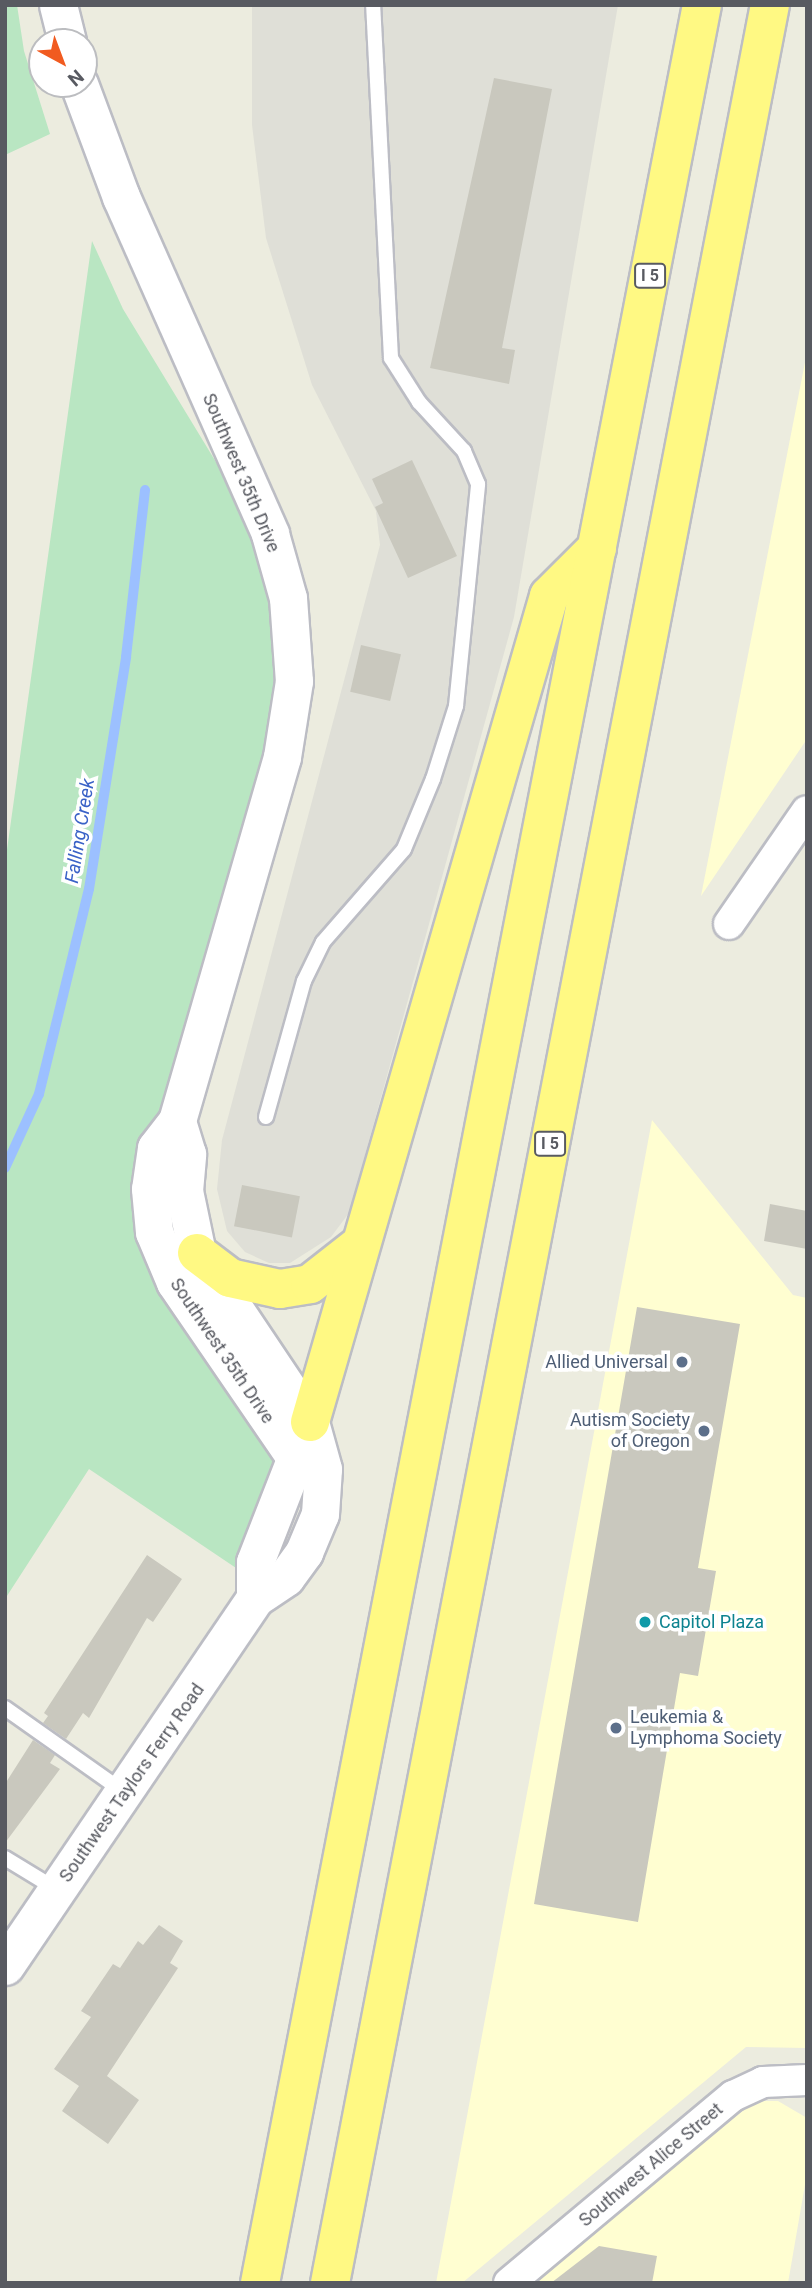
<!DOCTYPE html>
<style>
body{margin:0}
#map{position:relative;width:812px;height:2288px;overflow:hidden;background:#ececdf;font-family:Roboto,sans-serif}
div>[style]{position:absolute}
.commercial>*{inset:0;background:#fffed1}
.industrial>*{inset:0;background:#dfdfd7}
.green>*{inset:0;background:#b9e6c2}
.stream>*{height:10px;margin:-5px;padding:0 5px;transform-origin:5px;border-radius:5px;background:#9cc0ff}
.building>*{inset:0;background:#c9c8be;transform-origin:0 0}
.roads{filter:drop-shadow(2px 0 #bcbdc4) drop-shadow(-2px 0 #bcbdc4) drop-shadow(0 2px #bcbdc4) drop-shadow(0 -2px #bcbdc4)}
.service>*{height:14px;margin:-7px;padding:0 7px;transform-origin:7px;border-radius:7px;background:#fff}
.minor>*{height:30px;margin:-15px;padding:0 15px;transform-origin:15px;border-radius:15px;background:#fff}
.tertiary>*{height:37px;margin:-18.5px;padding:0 18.5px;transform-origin:18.5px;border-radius:18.5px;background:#fff}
.motorway>*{height:38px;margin:-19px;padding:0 19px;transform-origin:19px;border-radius:19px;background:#fff983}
.dots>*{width:19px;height:19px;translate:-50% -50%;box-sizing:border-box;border:4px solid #fff;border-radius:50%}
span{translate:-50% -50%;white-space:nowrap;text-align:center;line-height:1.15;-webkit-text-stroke:7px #fff;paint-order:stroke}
.shield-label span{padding:2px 5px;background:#fff;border:2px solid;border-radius:5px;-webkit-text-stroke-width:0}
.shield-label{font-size:16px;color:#585a61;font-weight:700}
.street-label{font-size:18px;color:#585a61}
.service-label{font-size:18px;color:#4e5e75}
.right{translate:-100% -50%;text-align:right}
.left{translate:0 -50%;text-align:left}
.culture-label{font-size:18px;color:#0d838f}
.water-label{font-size:19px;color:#3a62c7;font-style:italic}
.frame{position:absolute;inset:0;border:7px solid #585a61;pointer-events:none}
.north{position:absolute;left:28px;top:28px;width:70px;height:70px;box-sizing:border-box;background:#fff;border:2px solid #bcbdc0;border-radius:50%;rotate:139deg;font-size:19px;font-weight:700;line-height:28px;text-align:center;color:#585a61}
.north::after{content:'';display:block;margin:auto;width:24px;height:32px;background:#f15b20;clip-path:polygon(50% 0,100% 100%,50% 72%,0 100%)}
</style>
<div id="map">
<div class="commercial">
<i style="clip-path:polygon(807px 352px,807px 739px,701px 896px)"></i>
<i style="clip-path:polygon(652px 1120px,793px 1295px,807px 1298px,807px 2048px,746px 2047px,462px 2283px,436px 2283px)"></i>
<i style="clip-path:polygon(755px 2101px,778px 2101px,807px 2118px,807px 2173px,788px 2283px,530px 2283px)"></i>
</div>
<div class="industrial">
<i style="clip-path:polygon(252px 5px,618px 5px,514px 617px,349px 1213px,331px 1237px,290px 1263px,269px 1263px,245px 1252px,227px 1231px,217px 1189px,222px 1140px,380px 545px,376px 511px,312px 385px,266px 238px,252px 125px)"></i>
</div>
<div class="green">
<i style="clip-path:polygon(5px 5px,17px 5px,24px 51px,50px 134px,5px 155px)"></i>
<i style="clip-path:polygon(92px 241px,123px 309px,250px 518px,274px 587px,280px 696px,147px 1190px,275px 1451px,275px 1464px,242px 1572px,89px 1469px,5px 1599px,5px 864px)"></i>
</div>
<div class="stream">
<i style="left:5px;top:1168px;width:81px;rotate:-65.3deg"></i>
<i style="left:39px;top:1094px;width:211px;rotate:-76.3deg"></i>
<i style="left:89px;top:889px;width:235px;rotate:-80.9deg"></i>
<i style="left:126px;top:657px;width:168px;rotate:-83.5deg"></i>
</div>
<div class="building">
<i style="clip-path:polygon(494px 78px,552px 89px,502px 348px,515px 350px,509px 384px,430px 368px)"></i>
<i style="clip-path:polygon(412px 460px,457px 556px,408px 578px,375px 507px,383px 503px,372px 479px)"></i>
<i style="left:361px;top:645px;width:41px;height:48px;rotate:13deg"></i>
<i style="left:242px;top:1185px;width:59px;height:42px;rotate:11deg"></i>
<i style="clip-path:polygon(770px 1204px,807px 1211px,807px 1249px,764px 1241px)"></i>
<i style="clip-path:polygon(637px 1307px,740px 1324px,698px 1568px,716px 1571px,698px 1676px,680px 1673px,638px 1922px,534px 1904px)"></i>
<i style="clip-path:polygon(147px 1555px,182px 1579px,153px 1622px,147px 1618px,89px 1718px,83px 1713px,66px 1739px,43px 1723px,48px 1716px,44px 1713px)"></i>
<i style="clip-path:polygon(33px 1740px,55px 1755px,50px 1763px,60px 1769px,5px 1843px,5px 1784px)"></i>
<i style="clip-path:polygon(159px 1925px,183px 1941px,170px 1963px,178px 1968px,107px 2076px,139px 2100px,108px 2144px,62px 2111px,79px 2086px,54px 2069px,91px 2017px,81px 2011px,113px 1964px,120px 1968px,138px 1941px,143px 1945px)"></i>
<i style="clip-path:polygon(599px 2246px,657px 2256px,652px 2283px,551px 2283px)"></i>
</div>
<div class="roads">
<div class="service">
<i style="left:266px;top:1117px;width:141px;rotate:-74.4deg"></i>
<i style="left:304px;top:981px;width:43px;rotate:-64deg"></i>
<i style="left:323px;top:942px;width:123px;rotate:-48.9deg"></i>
<i style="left:404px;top:849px;width:76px;rotate:-67.5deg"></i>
<i style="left:433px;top:779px;width:77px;rotate:-72.5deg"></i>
<i style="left:456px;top:706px;width:223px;rotate:-84.3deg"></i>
<i style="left:478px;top:484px;width:36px;rotate:-113deg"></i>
<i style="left:464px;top:451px;width:67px;rotate:-132.6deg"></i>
<i style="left:419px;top:402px;width:52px;rotate:-122.5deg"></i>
<i style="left:391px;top:358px;width:353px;rotate:-92.9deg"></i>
<i style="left:5px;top:1708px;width:146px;rotate:35.2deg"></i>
<i style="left:5px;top:1858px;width:60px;rotate:31.3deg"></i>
</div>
<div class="minor">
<i style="left:729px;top:924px;width:137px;rotate:-55.4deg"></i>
<i style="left:509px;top:2283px;width:292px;rotate:-39.9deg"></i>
<i style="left:733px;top:2096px;width:33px;rotate:-25deg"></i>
<i style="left:763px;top:2082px;width:44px;rotate:-2.6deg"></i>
</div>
<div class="tertiary">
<i style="left:58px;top:5px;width:38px;rotate:76deg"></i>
<i style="left:79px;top:84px;width:121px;rotate:69.6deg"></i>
<i style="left:121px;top:197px;width:368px;rotate:66.1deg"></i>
<i style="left:270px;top:534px;width:66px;rotate:74.3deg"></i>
<i style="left:288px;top:598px;width:83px;rotate:85.9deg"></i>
<i style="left:294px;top:681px;width:77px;rotate:99deg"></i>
<i style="left:282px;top:757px;width:379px;rotate:106.1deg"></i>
<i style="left:177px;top:1121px;width:34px;rotate:128deg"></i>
<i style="left:156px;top:1148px;width:41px;rotate:98.3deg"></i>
<i style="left:150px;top:1189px;width:43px;rotate:84.7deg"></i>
<i style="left:154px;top:1232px;width:54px;rotate:67.2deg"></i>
<i style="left:175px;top:1282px;width:214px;rotate:55.6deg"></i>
<i style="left:255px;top:1598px;width:36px;rotate:-90deg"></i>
<i style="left:255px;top:1562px;width:135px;rotate:-68.7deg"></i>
<i style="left:5px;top:1966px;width:445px;rotate:-55.8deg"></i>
<i style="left:255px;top:1598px;width:37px;rotate:-34deg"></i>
<i style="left:286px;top:1577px;width:31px;rotate:-54deg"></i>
<i style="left:304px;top:1552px;width:41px;rotate:-67.2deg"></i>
<i style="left:320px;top:1514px;width:45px;rotate:-86.2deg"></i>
<i style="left:323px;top:1469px;width:49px;rotate:-105.5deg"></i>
<i style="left:310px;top:1422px;width:203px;rotate:-123.8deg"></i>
<i style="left:197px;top:1253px;width:63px;rotate:-101.8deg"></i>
<i style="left:184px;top:1191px;width:37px;rotate:-85deg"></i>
<i style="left:187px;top:1154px;width:34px;rotate:-107deg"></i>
</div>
<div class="motorway">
<i style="left:197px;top:1253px;width:41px;rotate:37.1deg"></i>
<i style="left:230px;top:1278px;width:51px;rotate:12.4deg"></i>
<i style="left:280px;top:1289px;width:30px;rotate:-9deg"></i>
<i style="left:310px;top:1284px;width:60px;rotate:-38.2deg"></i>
<i style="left:310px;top:1422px;width:860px;rotate:-73.86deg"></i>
<i style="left:549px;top:596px;width:68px;rotate:-45deg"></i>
<i style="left:260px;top:2283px;width:2320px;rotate:-79.02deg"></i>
<i style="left:330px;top:2283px;width:2320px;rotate:-79.07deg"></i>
</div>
</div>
<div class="dots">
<i style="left:682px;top:1362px;background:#5c6f8a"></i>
<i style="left:704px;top:1431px;background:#5c6f8a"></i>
<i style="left:645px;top:1622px;background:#0f9aa8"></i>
<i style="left:616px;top:1728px;background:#5c6f8a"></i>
</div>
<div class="shield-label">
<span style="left:650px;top:276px">I 5</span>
<span style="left:550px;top:1144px">I 5</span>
</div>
<div class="street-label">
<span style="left:241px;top:473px;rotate:67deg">Southwest 35th Drive</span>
<span style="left:222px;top:1351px;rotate:56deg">Southwest 35th Drive</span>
<span style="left:132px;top:1783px;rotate:-55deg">Southwest Taylors Ferry Road</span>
<span style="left:651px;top:2165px;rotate:-40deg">Southwest Alice Street</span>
</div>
<div class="service-label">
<span class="right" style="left:668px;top:1362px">Allied Universal</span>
<span class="right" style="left:690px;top:1431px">Autism Society<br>of Oregon</span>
<span class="left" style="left:630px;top:1728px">Leukemia &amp;<br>Lymphoma Society</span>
</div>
<div class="culture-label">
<span class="left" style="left:659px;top:1622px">Capitol Plaza</span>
</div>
<div class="water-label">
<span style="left:80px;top:831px;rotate:-81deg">Falling Creek</span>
</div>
<div class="frame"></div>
<div class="north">N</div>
</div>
